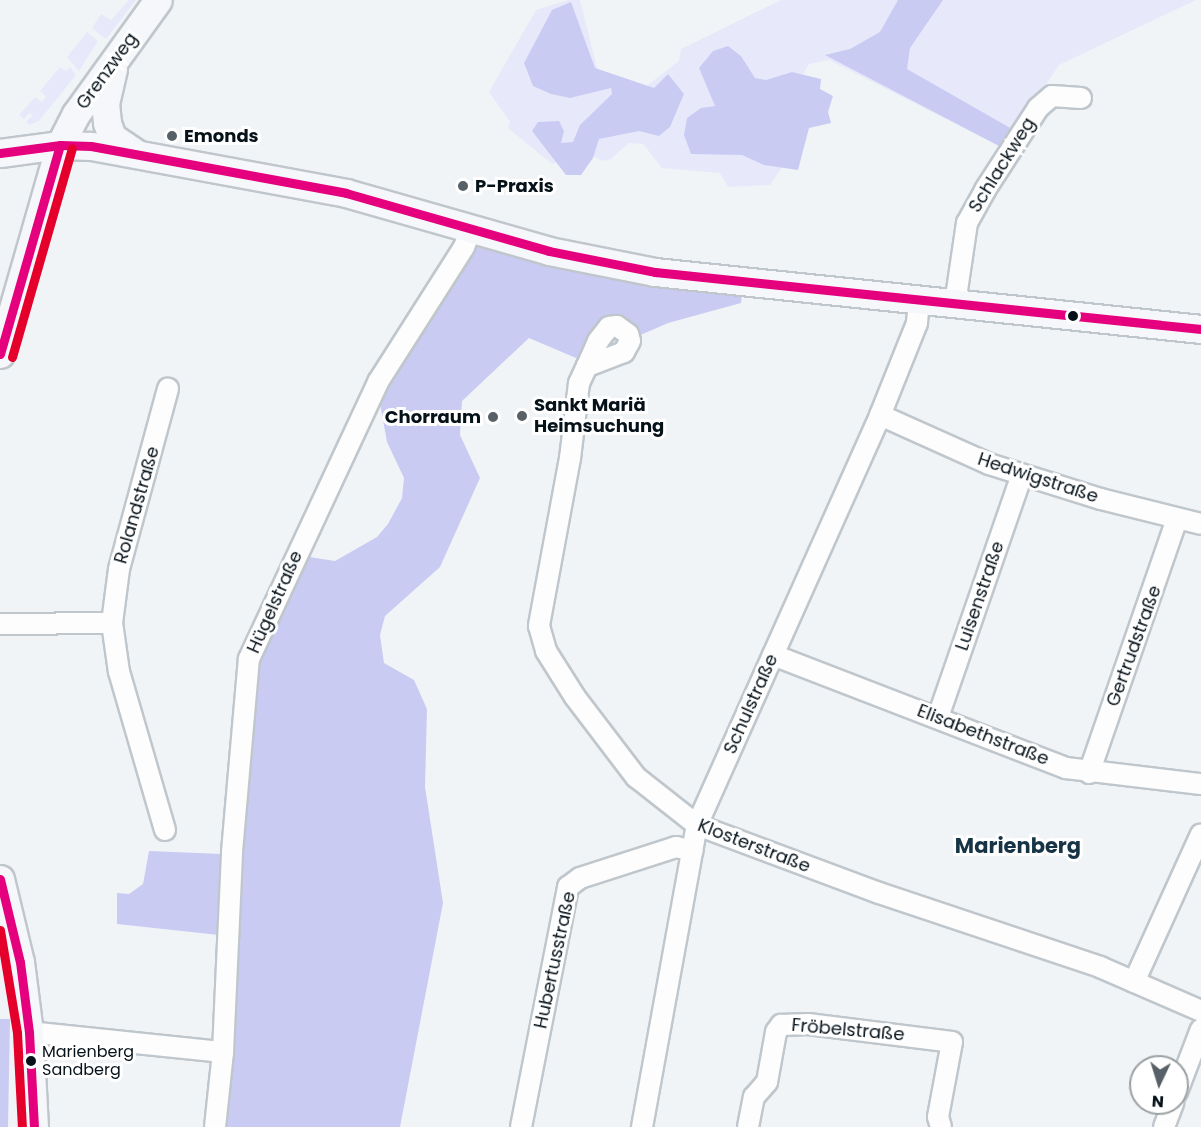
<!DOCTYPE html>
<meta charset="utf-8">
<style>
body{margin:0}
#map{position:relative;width:1201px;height:1127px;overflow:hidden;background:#f1f4f7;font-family:Poppins,sans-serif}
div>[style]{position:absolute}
.green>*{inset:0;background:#e7e9fb}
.forest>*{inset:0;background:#c9cbf2}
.roads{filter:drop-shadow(2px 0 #c0c7cc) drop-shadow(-2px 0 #c0c7cc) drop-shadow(0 2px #c0c7cc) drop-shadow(0 -2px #c0c7cc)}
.street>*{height:20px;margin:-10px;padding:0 10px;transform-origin:10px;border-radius:10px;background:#fdfdfe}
.secondary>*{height:27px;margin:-13.5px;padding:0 13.5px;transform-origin:13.5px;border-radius:13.5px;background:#f6f7fa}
.bus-1>*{height:9px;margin:-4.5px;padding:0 4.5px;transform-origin:4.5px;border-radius:4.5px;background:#e5007d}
.bus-2>*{height:9px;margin:-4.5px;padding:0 4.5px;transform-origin:4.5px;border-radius:4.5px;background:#e4002b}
.dots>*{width:16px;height:16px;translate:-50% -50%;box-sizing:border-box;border:3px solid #fff;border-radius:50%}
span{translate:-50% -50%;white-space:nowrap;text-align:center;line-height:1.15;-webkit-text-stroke:6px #fff;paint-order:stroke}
.bus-label{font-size:16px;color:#06121a}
.left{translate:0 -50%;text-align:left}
.street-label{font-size:18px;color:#06121a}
.poi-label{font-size:18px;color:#06121a;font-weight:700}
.right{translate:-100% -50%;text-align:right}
.quarter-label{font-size:21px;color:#163445;font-weight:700}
.north{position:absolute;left:1129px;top:1055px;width:60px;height:60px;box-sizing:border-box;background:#fff;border:2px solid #9ba0a3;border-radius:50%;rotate:184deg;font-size:16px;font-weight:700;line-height:24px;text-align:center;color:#06121a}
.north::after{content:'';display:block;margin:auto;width:21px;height:27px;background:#586167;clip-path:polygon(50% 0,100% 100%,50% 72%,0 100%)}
</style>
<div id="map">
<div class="green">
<i style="clip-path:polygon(129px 0,136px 0,106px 39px,92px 28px,101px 14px,111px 20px)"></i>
<i style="clip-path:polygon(568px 0,580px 0,600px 79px,641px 90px,679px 61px,681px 49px,781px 0,1196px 0,1059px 65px,1003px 148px,829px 60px,809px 64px,789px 99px,787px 160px,770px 185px,728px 187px,720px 173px,662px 168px,643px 144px,629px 143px,611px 159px,602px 161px,586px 152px,552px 164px,508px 128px,510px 122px,489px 92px,536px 10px)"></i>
<i style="clip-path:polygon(87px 32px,98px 41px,79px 71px,67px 57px)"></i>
<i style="clip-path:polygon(60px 67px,66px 71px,70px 67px,76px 75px,39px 121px,29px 125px,26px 122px,33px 115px,29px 113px,24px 119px,19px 115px,35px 97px,42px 102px,46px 97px,40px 91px)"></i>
</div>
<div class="forest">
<i style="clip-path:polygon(898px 0,943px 0,910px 48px,907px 69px,1012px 129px,1003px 148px,825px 55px,850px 49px,880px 32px)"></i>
<i style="clip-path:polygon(571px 2px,595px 68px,654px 88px,668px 74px,684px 94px,670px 127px,659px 136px,639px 131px,599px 139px,593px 158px,581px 175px,566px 175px,532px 131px,538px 122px,559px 121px,564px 131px,561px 143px,573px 142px,580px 125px,612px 94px,611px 88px,570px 98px,551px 94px,533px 86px,524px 63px,552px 10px)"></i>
<i style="clip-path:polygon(728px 46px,741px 56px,755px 78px,766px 80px,792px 72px,821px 79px,820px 89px,833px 96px,828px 112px,831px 123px,809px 128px,798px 170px,764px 165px,742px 155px,691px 154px,684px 135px,687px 118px,701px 108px,715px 106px,699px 68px,713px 51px)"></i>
<i style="clip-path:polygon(480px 245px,558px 268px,691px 291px,742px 295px,741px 303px,668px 323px,636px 337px,598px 325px,589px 351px,576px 358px,529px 338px,462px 401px,460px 435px,480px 478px,440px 567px,385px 616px,380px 635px,384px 663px,414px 680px,427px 709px,425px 787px,443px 903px,400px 1127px,223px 1127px,255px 673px,303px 556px,335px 561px,377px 537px,388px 524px,402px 498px,404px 478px,387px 442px,379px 398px,473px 249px)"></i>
<i style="clip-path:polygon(149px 851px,223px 854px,219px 935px,117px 924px,117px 893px,129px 894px,143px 884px)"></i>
<i style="clip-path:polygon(0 1019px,10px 1019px,8px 1127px,0 1127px)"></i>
</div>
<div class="roads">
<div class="street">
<i style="left:955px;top:304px;width:82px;rotate:-81.6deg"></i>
<i style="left:967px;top:223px;width:38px;rotate:-61deg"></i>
<i style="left:985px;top:190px;width:98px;rotate:-57.1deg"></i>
<i style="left:1038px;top:108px;width:18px;rotate:-41deg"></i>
<i style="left:1052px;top:96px;width:29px;rotate:4deg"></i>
<i style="left:587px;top:366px;width:27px;rotate:-66deg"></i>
<i style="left:598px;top:341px;width:18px;rotate:-52deg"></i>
<i style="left:609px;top:327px;width:8px;rotate:-7deg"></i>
<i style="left:617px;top:326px;width:14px;rotate:36deg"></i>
<i style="left:628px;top:334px;width:7px;rotate:74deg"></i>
<i style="left:630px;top:341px;width:13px;rotate:119deg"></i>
<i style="left:624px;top:352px;width:40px;rotate:159deg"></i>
<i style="left:587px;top:366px;width:19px;rotate:115deg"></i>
<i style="left:579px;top:383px;width:76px;rotate:96.8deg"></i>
<i style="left:570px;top:458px;width:171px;rotate:100.5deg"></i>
<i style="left:539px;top:626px;width:26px;rotate:74deg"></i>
<i style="left:546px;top:651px;width:54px;rotate:57.8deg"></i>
<i style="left:575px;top:697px;width:101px;rotate:52.7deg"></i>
<i style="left:636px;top:777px;width:78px;rotate:38.2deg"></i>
<i style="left:697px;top:825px;width:194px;rotate:20.5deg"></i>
<i style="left:879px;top:893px;width:233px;rotate:18.5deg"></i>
<i style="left:1100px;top:967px;width:110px;rotate:23.5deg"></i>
<i style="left:880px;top:415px;width:120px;rotate:24.2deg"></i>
<i style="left:989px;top:464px;width:117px;rotate:17.4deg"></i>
<i style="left:1101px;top:499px;width:103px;rotate:14deg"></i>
<i style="left:0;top:624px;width:112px;rotate:-0.5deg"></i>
<i style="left:773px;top:655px;width:314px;rotate:21.1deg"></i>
<i style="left:1066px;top:768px;width:136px;rotate:6.8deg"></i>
<i style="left:938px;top:717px;width:256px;rotate:-70.9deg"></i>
<i style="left:1089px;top:773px;width:269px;rotate:-70.9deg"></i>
<i style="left:165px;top:830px;width:165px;rotate:-106.2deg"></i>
<i style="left:119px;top:672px;width:49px;rotate:-98.1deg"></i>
<i style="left:112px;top:623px;width:54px;rotate:-82.6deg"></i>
<i style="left:119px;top:569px;width:187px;rotate:-74.8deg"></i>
<i style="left:1134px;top:982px;width:162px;rotate:-65.6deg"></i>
<i style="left:29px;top:1032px;width:195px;rotate:5.9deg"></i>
<i style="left:1177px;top:1092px;width:67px;rotate:-69.1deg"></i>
<i style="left:215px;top:1127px;width:75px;rotate:-83.9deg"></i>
<i style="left:223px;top:1052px;width:200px;rotate:-87.4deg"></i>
<i style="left:232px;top:852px;width:194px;rotate:-85deg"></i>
<i style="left:249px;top:659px;width:306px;rotate:-65deg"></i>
<i style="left:378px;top:382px;width:160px;rotate:-57.5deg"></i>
<i style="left:464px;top:247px;width:22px;rotate:-68deg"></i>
<i style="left:521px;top:1127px;width:245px;rotate:-78.9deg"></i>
<i style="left:568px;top:887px;width:15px;rotate:-37deg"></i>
<i style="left:580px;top:878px;width:101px;rotate:-17.9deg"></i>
<i style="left:676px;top:847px;width:17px;rotate:13deg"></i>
<i style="left:642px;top:1127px;width:307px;rotate:-79.7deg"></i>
<i style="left:697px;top:825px;width:451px;rotate:-65.9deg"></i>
<i style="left:881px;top:413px;width:97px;rotate:-68.2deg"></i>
<i style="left:917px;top:323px;width:23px;rotate:-85deg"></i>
<i style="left:748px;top:1127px;width:31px;rotate:-79deg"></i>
<i style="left:754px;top:1097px;width:20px;rotate:-49deg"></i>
<i style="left:767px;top:1082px;width:51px;rotate:-79.8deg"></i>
<i style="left:776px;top:1032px;width:9px;rotate:-54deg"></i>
<i style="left:781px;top:1025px;width:27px;rotate:-2deg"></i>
<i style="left:808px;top:1024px;width:145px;rotate:7.1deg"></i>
<i style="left:952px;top:1042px;width:76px;rotate:100.6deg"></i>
<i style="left:938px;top:1117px;width:10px;rotate:73deg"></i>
<i style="left:1164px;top:1127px;width:26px;rotate:-69deg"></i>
</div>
<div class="secondary">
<i style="left:113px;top:69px;width:35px;rotate:103deg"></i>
<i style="left:105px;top:103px;width:20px;rotate:84deg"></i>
<i style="left:107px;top:123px;width:15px;rotate:70deg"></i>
<i style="left:112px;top:137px;width:29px;rotate:34deg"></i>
<i style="left:0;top:153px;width:61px;rotate:-7.6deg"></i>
<i style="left:60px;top:145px;width:31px;rotate:2deg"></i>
<i style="left:91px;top:146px;width:259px;rotate:10.4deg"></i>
<i style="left:346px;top:193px;width:211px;rotate:15.9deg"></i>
<i style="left:549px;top:251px;width:108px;rotate:11.2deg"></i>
<i style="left:655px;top:272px;width:549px;rotate:5.96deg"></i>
<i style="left:0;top:354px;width:217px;rotate:-74deg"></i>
<i style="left:60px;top:145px;width:35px;rotate:-63deg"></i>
<i style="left:76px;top:114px;width:140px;rotate:-54.3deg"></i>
<i style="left:0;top:879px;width:85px;rotate:76.5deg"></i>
<i style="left:20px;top:962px;width:71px;rotate:82.7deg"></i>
<i style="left:29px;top:1032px;width:95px;rotate:87deg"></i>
</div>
</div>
<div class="bus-1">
<i style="left:0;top:153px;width:61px;rotate:-7.6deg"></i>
<i style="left:60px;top:145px;width:31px;rotate:2deg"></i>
<i style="left:91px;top:146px;width:259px;rotate:10.4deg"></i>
<i style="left:346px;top:193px;width:211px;rotate:15.9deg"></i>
<i style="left:549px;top:251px;width:108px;rotate:11.2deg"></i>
<i style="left:655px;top:272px;width:549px;rotate:5.96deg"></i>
<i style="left:0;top:354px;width:217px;rotate:-74deg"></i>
<i style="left:0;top:879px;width:85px;rotate:76.5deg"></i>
<i style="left:20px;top:962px;width:71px;rotate:82.7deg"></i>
<i style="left:29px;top:1032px;width:95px;rotate:87deg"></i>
</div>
<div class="bus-2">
<i style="left:12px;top:357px;width:217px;rotate:-74deg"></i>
<i style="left:0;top:930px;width:104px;rotate:80.6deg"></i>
<i style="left:17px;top:1033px;width:94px;rotate:87deg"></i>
</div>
<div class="dots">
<i style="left:172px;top:136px;background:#586167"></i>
<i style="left:463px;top:186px;background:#586167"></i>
<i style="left:1073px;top:316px;background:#06121a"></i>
<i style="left:522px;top:416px;background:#586167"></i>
<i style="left:493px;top:417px;background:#586167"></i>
<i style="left:31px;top:1061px;background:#06121a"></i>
</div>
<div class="bus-label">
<span class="left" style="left:42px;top:1061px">Marienberg<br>Sandberg</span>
</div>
<div class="street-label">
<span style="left:107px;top:71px;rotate:-54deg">Grenzweg</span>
<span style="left:1002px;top:165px;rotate:-58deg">Schlackweg</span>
<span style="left:1038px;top:478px;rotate:18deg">Hedwigstraße</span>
<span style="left:137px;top:505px;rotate:-74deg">Rolandstraße</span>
<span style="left:980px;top:596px;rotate:-71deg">Luisenstraße</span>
<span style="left:275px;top:602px;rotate:-66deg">Hügelstraße</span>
<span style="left:1134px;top:646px;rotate:-70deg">Gertrudstraße</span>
<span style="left:751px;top:704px;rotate:-66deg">Schulstraße</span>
<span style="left:983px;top:735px;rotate:21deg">Elisabethstraße</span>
<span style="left:754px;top:846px;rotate:21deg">Klosterstraße</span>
<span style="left:555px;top:960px;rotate:-78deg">Hubertusstraße</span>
<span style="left:848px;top:1030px;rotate:5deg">Fröbelstraße</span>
</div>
<div class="poi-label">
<span class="left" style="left:184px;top:136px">Emonds</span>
<span class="left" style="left:475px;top:186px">P-Praxis</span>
<span class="left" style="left:534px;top:416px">Sankt Mariä<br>Heimsuchung</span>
<span class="right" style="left:481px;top:417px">Chorraum</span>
</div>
<div class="quarter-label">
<span style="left:1018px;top:846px">Marienberg</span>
</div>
<div class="north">N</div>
</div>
